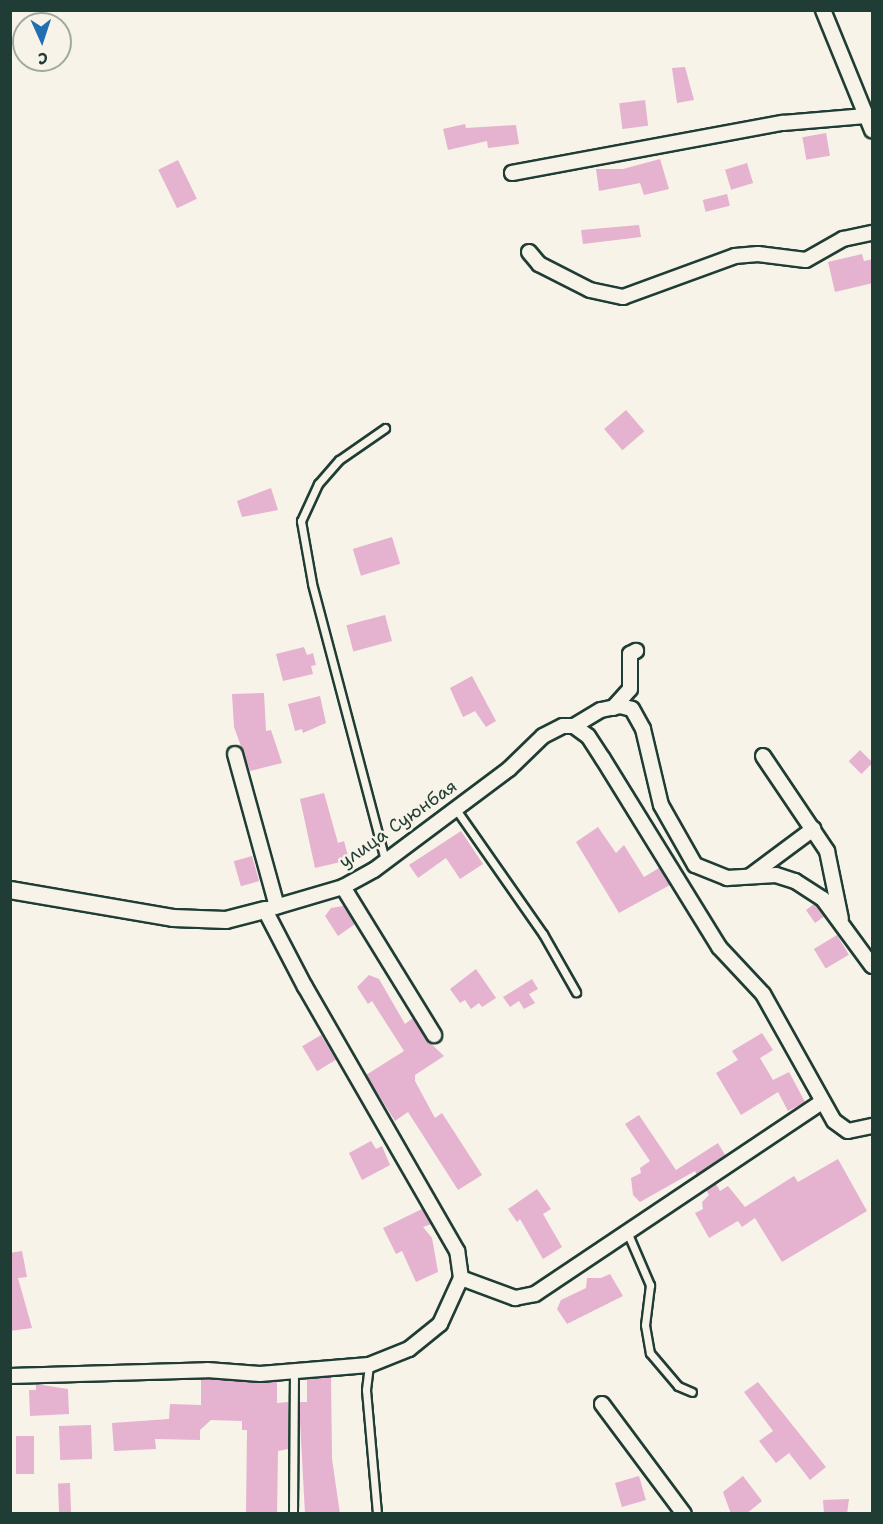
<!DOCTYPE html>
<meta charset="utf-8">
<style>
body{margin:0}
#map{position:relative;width:883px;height:1524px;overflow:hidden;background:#f7f3e8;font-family:"Shantell Sans",sans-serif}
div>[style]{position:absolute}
.building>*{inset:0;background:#e5b2d0;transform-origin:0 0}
.roads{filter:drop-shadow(2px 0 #1f3d34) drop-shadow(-2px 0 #1f3d34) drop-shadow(0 2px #1f3d34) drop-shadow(0 -2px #1f3d34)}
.service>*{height:7px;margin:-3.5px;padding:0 3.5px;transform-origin:3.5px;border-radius:3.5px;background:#f7f3e8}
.minor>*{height:14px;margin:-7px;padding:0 7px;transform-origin:7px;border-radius:7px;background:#f7f3e8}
.tertiary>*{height:16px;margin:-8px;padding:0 8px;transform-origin:8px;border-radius:8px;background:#f7f3e8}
span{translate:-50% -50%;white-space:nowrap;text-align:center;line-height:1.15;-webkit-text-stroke:5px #f7f3e8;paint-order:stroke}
.street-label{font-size:18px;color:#1f3d34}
.frame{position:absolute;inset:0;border:12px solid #1f3d34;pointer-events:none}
.north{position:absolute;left:12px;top:12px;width:60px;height:60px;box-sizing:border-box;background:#f7f3e8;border:2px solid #a1aaa0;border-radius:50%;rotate:177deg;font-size:16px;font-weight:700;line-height:24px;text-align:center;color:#1f3d34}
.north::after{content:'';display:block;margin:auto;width:21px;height:27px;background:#1f6fb2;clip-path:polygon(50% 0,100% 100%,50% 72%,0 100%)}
</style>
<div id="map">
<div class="building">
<i style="clip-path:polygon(685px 67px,694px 100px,677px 103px,672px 68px)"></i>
<i style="left:645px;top:100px;width:26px;height:26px;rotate:83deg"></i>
<i style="clip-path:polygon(465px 124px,466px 128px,516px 125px,519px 144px,488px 148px,487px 141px,448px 150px,443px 129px)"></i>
<i style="left:826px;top:133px;width:23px;height:24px;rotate:80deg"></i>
<i style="clip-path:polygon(660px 159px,669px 189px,644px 195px,640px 183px,599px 191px,596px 169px,623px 169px)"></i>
<i style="left:178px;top:160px;width:43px;height:22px;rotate:64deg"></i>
<i style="left:747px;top:163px;width:21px;height:23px;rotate:73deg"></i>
<i style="left:727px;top:194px;width:12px;height:25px;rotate:76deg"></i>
<i style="clip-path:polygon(639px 225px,641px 237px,583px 244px,581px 230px)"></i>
<i style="clip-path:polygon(862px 254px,864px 261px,873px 259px,873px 283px,835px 292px,828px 262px)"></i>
<i style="left:626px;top:410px;width:28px;height:29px;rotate:49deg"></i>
<i style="clip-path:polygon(271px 488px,278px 510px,242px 517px,237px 501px)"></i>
<i style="left:392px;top:537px;width:28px;height:41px;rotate:73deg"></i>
<i style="left:385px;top:615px;width:27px;height:40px;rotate:75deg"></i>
<i style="clip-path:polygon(304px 647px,307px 655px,313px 653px,316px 665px,311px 666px,313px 674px,283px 681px,276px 654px)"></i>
<i style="clip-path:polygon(472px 676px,496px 721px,486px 727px,475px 711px,463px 717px,450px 688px)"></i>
<i style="clip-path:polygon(264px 693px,266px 731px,271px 730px,282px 763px,250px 771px,234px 727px,232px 694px)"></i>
<i style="clip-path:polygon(320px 696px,326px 723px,303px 733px,302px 729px,295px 731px,288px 704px)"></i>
<i style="left:860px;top:750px;width:18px;height:16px;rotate:45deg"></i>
<i style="clip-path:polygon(324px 793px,338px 843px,344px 841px,349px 860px,315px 868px,300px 799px)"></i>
<i style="clip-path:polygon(598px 827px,616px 853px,624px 845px,644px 877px,659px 868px,670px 885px,619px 913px,576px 842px)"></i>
<i style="clip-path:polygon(461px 831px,483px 864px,460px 879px,446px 858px,418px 878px,409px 865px)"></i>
<i style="left:252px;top:856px;width:26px;height:19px;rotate:74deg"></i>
<i style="clip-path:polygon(814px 904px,825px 916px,815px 923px,806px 910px)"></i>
<i style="clip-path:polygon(343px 906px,355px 924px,338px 936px,325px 916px,331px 908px)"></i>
<i style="left:837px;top:935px;width:23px;height:27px;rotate:59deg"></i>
<i style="clip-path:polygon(476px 969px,496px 998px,482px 1007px,479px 1003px,471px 1009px,465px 1000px,460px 1003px,450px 989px)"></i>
<i style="clip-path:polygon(369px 975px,379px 979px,405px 1024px,413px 1018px,427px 1040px,444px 1056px,415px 1075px,415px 1081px,435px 1118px,442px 1113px,482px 1175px,458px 1190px,408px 1112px,395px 1121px,366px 1075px,404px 1051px,372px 1001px,368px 1004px,357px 987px)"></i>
<i style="clip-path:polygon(532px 979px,538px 989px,529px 994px,535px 1003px,524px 1009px,519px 1001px,510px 1007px,503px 997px)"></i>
<i style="clip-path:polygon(762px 1033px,773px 1050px,760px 1058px,773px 1080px,789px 1072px,805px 1102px,788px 1111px,778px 1092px,741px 1115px,716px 1073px,738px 1060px,732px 1051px)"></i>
<i style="left:321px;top:1035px;width:29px;height:22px;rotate:59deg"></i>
<i style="clip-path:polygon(639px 1115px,676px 1170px,718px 1143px,725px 1155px,697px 1175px,695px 1171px,640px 1202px,633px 1195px,631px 1178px,641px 1173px,640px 1168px,650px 1161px,625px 1124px)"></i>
<i style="clip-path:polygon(371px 1141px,376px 1149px,382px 1146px,390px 1165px,362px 1180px,349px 1153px)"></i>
<i style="clip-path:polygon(838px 1159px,867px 1211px,782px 1262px,755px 1218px,742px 1227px,738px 1221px,709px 1238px,695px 1213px,703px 1209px,702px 1202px,709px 1195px,706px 1190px,716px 1184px,720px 1191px,728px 1186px,745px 1207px,794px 1176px,798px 1182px)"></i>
<i style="clip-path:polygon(537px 1189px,551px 1209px,543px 1214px,562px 1247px,543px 1259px,520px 1219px,517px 1222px,508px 1209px)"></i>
<i style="clip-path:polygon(422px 1209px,431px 1224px,423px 1227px,432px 1238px,438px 1272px,416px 1282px,402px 1251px,396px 1254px,383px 1228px)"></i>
<i style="clip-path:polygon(22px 1251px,27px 1277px,18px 1278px,32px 1328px,10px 1331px,10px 1253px)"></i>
<i style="clip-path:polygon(610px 1274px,623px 1296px,567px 1324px,557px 1309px,561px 1300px,586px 1288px,587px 1278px,601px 1278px)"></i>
<i style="clip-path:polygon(331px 1377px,332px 1459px,340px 1514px,305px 1514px,299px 1402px,307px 1402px,307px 1379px)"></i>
<i style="clip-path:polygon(201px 1379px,277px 1382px,277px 1403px,288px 1402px,288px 1449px,278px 1451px,277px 1514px,246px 1514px,247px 1430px,242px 1430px,242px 1421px,211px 1420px,200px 1430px,200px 1440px,155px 1439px,156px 1449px,114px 1451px,112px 1423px,169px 1419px,170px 1404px,201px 1405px)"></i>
<i style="clip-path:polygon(758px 1382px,826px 1467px,810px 1480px,789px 1453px,776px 1463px,759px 1441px,773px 1431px,744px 1392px)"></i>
<i style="clip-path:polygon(36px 1384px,68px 1389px,69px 1414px,30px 1416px,29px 1390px,36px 1390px)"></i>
<i style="left:91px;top:1425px;width:34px;height:32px;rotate:88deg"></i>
<i style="left:16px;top:1436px;width:18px;height:38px"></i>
<i style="left:639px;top:1476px;width:25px;height:25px;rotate:74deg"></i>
<i style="clip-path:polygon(743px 1476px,762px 1501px,746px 1514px,731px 1514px,723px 1492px)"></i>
<i style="left:70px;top:1483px;width:30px;height:12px;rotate:88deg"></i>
<i style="clip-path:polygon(849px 1499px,847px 1514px,824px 1514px,823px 1500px)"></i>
</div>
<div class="roads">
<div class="service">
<i style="left:455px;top:808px;width:154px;rotate:55.1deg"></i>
<i style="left:543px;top:934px;width:67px;rotate:60.4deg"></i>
<i style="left:385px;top:860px;width:286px;rotate:-104.8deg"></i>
<i style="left:312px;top:583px;width:63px;rotate:-100.1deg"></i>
<i style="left:301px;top:521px;width:41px;rotate:-65.3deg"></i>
<i style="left:318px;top:484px;width:32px;rotate:-49deg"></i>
<i style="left:339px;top:460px;width:56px;rotate:-34.8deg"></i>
<i style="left:628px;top:1234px;width:56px;rotate:66.7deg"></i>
<i style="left:650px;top:1285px;width:40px;rotate:97.1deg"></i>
<i style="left:645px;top:1325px;width:28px;rotate:80deg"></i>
<i style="left:650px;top:1353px;width:43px;rotate:49.7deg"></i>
<i style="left:678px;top:1386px;width:15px;rotate:23deg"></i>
<i style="left:369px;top:1365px;width:25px;rotate:97deg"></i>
<i style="left:366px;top:1390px;width:124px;rotate:84.9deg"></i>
<i style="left:293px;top:1514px;width:141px;rotate:-89.6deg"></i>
</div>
<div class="minor">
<i style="left:823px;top:10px;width:130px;rotate:67.8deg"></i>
<i style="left:512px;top:173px;width:276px;rotate:-10.5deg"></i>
<i style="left:783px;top:123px;width:83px;rotate:-4.8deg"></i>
<i style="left:529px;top:252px;width:16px;rotate:50deg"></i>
<i style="left:539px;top:264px;width:57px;rotate:27deg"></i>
<i style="left:590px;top:290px;width:34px;rotate:12deg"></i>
<i style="left:623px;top:297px;width:119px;rotate:-20.1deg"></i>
<i style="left:735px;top:256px;width:23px;rotate:-5deg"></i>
<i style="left:758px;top:254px;width:48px;rotate:7.1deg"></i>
<i style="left:806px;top:260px;width:43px;rotate:-29.6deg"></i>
<i style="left:843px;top:239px;width:30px;rotate:-12deg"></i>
<i style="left:613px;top:708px;width:25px;rotate:-48deg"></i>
<i style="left:630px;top:689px;width:35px;rotate:-90deg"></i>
<i style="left:630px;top:654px;width:7px;rotate:-27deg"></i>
<i style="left:574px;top:726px;width:17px;rotate:36deg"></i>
<i style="left:588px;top:736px;width:27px;rotate:57deg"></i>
<i style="left:603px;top:759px;width:221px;rotate:58.3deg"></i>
<i style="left:719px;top:947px;width:64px;rotate:46.9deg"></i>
<i style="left:763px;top:994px;width:145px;rotate:60.8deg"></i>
<i style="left:834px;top:1121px;width:17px;rotate:36deg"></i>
<i style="left:848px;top:1131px;width:25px;rotate:-12deg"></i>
<i style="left:235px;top:754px;width:158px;rotate:74.6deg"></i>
<i style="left:763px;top:756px;width:115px;rotate:56deg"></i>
<i style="left:827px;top:851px;width:69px;rotate:78.4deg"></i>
<i style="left:750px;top:876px;width:79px;rotate:-36.7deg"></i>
<i style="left:343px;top:887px;width:174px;rotate:58.4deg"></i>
<i style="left:461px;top:1278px;width:58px;rotate:20.3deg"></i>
<i style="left:515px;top:1298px;width:20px;rotate:-11deg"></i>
<i style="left:535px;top:1294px;width:345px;rotate:-33.8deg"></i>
<i style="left:10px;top:1376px;width:197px;rotate:-1.7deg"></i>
<i style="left:207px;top:1370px;width:53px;rotate:4.3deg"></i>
<i style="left:260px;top:1374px;width:109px;rotate:-4.7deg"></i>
<i style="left:369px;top:1365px;width:43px;rotate:-21.8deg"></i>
<i style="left:409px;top:1349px;width:40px;rotate:-39deg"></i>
<i style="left:440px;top:1324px;width:51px;rotate:-65.5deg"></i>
<i style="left:461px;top:1278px;width:27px;rotate:-98deg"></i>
<i style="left:457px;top:1251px;width:305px;rotate:-119.9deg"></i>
<i style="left:305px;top:987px;width:87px;rotate:-117.5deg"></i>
<i style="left:265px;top:910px;width:81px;rotate:-16.4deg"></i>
<i style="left:343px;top:887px;width:35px;rotate:-29deg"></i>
<i style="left:374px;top:870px;width:169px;rotate:-36.8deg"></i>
<i style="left:509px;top:769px;width:47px;rotate:-44.1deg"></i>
<i style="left:543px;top:736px;width:22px;rotate:-27deg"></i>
<i style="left:563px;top:726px;width:11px"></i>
<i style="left:574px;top:726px;width:31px;rotate:-31deg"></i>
<i style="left:601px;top:710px;width:19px;rotate:-12deg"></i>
<i style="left:620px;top:706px;width:12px;rotate:14deg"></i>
<i style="left:632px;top:709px;width:23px;rotate:61deg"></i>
<i style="left:643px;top:729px;width:78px;rotate:76.7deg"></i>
<i style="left:661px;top:805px;width:69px;rotate:60.5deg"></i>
<i style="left:695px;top:865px;width:35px;rotate:22deg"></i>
<i style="left:727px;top:878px;width:49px;rotate:-3.5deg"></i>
<i style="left:776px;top:875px;width:20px;rotate:18deg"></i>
<i style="left:795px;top:881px;width:33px;rotate:33deg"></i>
<i style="left:823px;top:899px;width:83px;rotate:53.8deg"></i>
<i style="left:602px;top:1404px;width:137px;rotate:53.3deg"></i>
</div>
<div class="tertiary">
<i style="left:10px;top:890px;width:165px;rotate:9.7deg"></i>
<i style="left:173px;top:918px;width:53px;rotate:2.2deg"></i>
<i style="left:226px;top:920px;width:40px;rotate:-14.4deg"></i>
</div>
</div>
<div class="street-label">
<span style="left:398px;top:824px;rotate:-35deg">улица Суюнбая</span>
</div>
<div class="frame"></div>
<div class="north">С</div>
</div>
